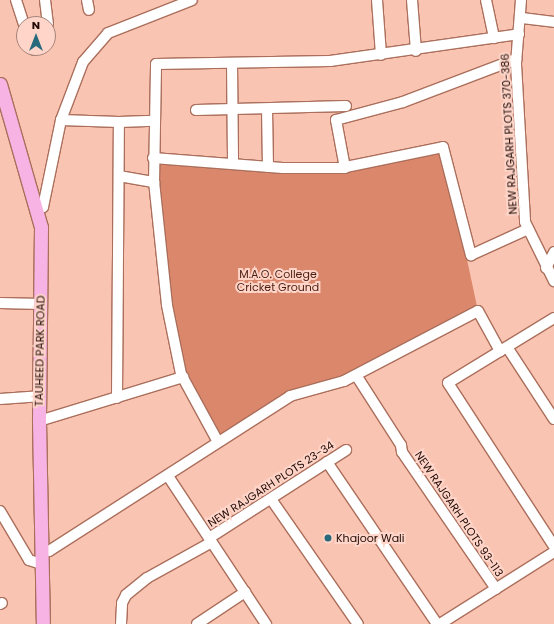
<!DOCTYPE html>
<style>
body{margin:0}
#map{position:relative;width:554px;height:624px;overflow:hidden;background:#fac4b3;font-family:Poppins,sans-serif}
div>[style]{position:absolute}
.green>*{inset:0;background:#db876b}
.roads{filter:drop-shadow(1px 0 #ab6f5c) drop-shadow(-1px 0 #ab6f5c) drop-shadow(0 1px #ab6f5c) drop-shadow(0 -1px #ab6f5c)}
.minor>*{height:10px;margin:-5px;padding:0 5px;transform-origin:5px;border-radius:5px;background:#fff}
.major>*{height:13px;margin:-6.5px;padding:0 6.5px;transform-origin:6.5px;border-radius:6.5px;background:#f6b3e3}
.dots>*{width:11px;height:11px;translate:-50% -50%;box-sizing:border-box;border:2px solid #fed5c8;border-radius:50%}
span{translate:-50% -50%;white-space:nowrap;text-align:center;line-height:1.15;-webkit-text-stroke:4px #fed5c8;paint-order:stroke}
.street-label{font-size:11px;color:#1f0904}
.park-label{font-size:11px;color:#4a1f11}
.poi-label{font-size:11px;color:#1f0904}
.left{translate:0 -50%;text-align:left}
.north{position:absolute;left:16px;top:16px;width:40px;height:40px;box-sizing:border-box;background:#fed5c8;border:1px solid #a5837a;border-radius:50%;rotate:0deg;font-size:11px;font-weight:700;line-height:16px;text-align:center;color:#1f0904}
.north::after{content:'';display:block;margin:auto;width:14px;height:18px;background:#276a7c;clip-path:polygon(50% 0,100% 100%,50% 72%,0 100%)}
</style>
<div id="map">
<div class="green">
<i style="clip-path:polygon(443px 147px,478px 311px,344px 381px,290px 396px,218px 442px,183px 377px,167px 305px,153px 158px,345px 168px)"></i>
</div>
<div class="roads">
<div class="minor">
<i style="left:16px;top:0;width:26px;rotate:72deg"></i>
<i style="left:45px;top:0;width:24px;rotate:83deg"></i>
<i style="left:87px;top:0;width:10px;rotate:79deg"></i>
<i style="left:377px;top:0;width:55px;rotate:85.8deg"></i>
<i style="left:412px;top:0;width:51px;rotate:85.5deg"></i>
<i style="left:486px;top:0;width:39px;rotate:78deg"></i>
<i style="left:521px;top:0;width:64px;rotate:94.5deg"></i>
<i style="left:516px;top:64px;width:158px;rotate:86.7deg"></i>
<i style="left:525px;top:222px;width:66px;rotate:63.8deg"></i>
<i style="left:522px;top:18px;width:32px;rotate:7deg"></i>
<i style="left:33px;top:48px;width:2px;rotate:63deg"></i>
<i style="left:232px;top:63px;width:101px;rotate:89.4deg"></i>
<i style="left:267px;top:109px;width:58px;rotate:89deg"></i>
<i style="left:196px;top:110px;width:150px;rotate:-1.5deg"></i>
<i style="left:61px;top:120px;width:58px;rotate:2deg"></i>
<i style="left:153px;top:158px;width:130px;rotate:4.4deg"></i>
<i style="left:283px;top:168px;width:58px"></i>
<i style="left:341px;top:168px;width:104px;rotate:-11.6deg"></i>
<i style="left:443px;top:147px;width:112px;rotate:75.5deg"></i>
<i style="left:471px;top:255px;width:63px;rotate:-24.5deg"></i>
<i style="left:345px;top:168px;width:49px;rotate:-100.6deg"></i>
<i style="left:336px;top:120px;width:69px;rotate:-15deg"></i>
<i style="left:403px;top:102px;width:121px;rotate:-20.8deg"></i>
<i style="left:119px;top:176px;width:36px;rotate:10deg"></i>
<i style="left:38px;top:210px;width:6px;rotate:-31deg"></i>
<i style="left:43px;top:207px;width:89px;rotate:-78.3deg"></i>
<i style="left:61px;top:120px;width:62px;rotate:-69.2deg"></i>
<i style="left:83px;top:62px;width:38px;rotate:-49deg"></i>
<i style="left:108px;top:33px;width:90px;rotate:-21.4deg"></i>
<i style="left:546px;top:268px;width:18px;rotate:-63deg"></i>
<i style="left:0;top:303px;width:41px;rotate:1.4deg"></i>
<i style="left:554px;top:318px;width:124px;rotate:148.5deg"></i>
<i style="left:448px;top:383px;width:194px;rotate:57deg"></i>
<i style="left:507px;top:347px;width:86px;rotate:56.9deg"></i>
<i style="left:356px;top:375px;width:83px;rotate:57.3deg"></i>
<i style="left:401px;top:445px;width:7px;rotate:82deg"></i>
<i style="left:402px;top:452px;width:166px;rotate:55.5deg"></i>
<i style="left:117px;top:398px;width:276px;rotate:-89.6deg"></i>
<i style="left:119px;top:122px;width:35px;rotate:-2deg"></i>
<i style="left:0;top:399px;width:39px;rotate:-4deg"></i>
<i style="left:39px;top:421px;width:151px;rotate:-17deg"></i>
<i style="left:218px;top:442px;width:77px;rotate:-118.6deg"></i>
<i style="left:181px;top:374px;width:70px;rotate:-101.5deg"></i>
<i style="left:167px;top:305px;width:124px;rotate:-96deg"></i>
<i style="left:154px;top:182px;width:118px;rotate:-89deg"></i>
<i style="left:156px;top:64px;width:174px;rotate:-1deg"></i>
<i style="left:330px;top:61px;width:191px;rotate:-8.1deg"></i>
<i style="left:327px;top:462px;width:196px;rotate:55.8deg"></i>
<i style="left:168px;top:476px;width:178px;rotate:56.5deg"></i>
<i style="left:271px;top:499px;width:152px;rotate:55.2deg"></i>
<i style="left:0;top:511px;width:57px;rotate:59.4deg"></i>
<i style="left:29px;top:560px;width:13px;rotate:18deg"></i>
<i style="left:209px;top:538px;width:163px;rotate:-32.7deg"></i>
<i style="left:41px;top:552px;width:8px;rotate:-7deg"></i>
<i style="left:49px;top:551px;width:287px;rotate:-32.7deg"></i>
<i style="left:290px;top:396px;width:56px;rotate:-15.5deg"></i>
<i style="left:344px;top:381px;width:151px;rotate:-27.6deg"></i>
<i style="left:478px;top:311px;width:46px;rotate:61.2deg"></i>
<i style="left:0;top:604px;width:2px;rotate:-27deg"></i>
<i style="left:121px;top:624px;width:21px;rotate:-87deg"></i>
<i style="left:122px;top:603px;width:9px;rotate:-63deg"></i>
<i style="left:126px;top:595px;width:27px;rotate:-39deg"></i>
<i style="left:147px;top:578px;width:74px;rotate:-29deg"></i>
<i style="left:197px;top:624px;width:58px;rotate:-33.7deg"></i>
<i style="left:440px;top:624px;width:135px;rotate:-32.3deg"></i>
</div>
<div class="major">
<i style="left:0;top:84px;width:149px;rotate:74deg"></i>
<i style="left:41px;top:227px;width:194px;rotate:90.6deg"></i>
<i style="left:39px;top:421px;width:203px;rotate:88.9deg"></i>
</div>
</div>
<div class="dots">
<i style="left:328px;top:538px;background:#276a7c"></i>
</div>
<div class="street-label">
<span style="left:509px;top:134px;rotate:-93deg">NEW RAJGARH PLOTS 370-386</span>
<span style="left:40px;top:351px;rotate:-89deg">TAUHEED PARK ROAD</span>
<span style="left:271px;top:484px;rotate:-33deg">NEW RAJGARH PLOTS 23-34</span>
<span style="left:459px;top:514px;rotate:56deg">NEW RAJGARH PLOTS 93-113</span>
</div>
<div class="park-label">
<span style="left:278px;top:281px">M.A.O. College<br>Cricket Ground</span>
</div>
<div class="poi-label">
<span class="left" style="left:336px;top:538px">Khajoor Wali</span>
</div>
<div class="north">N</div>
</div>
